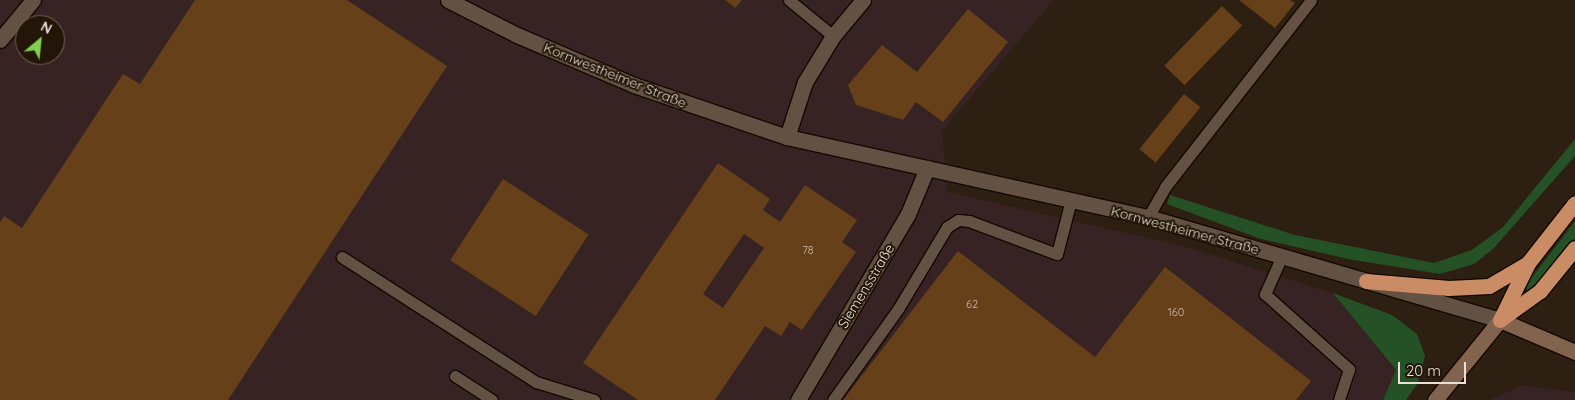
<!DOCTYPE html>
<meta charset="utf-8">
<style>
body{margin:0}
#map{position:relative;width:1575px;height:400px;overflow:hidden;background:#2d1f11;font-family:Quicksand,sans-serif}
div>[style]{position:absolute}
.industrial>*{inset:0;background:#372324}
.green>*{inset:0;background:#255126}
.building>*{inset:0;background:#664018;transform-origin:0 0}
.roads{filter:drop-shadow(1px 0 #150800) drop-shadow(-1px 0 #150800) drop-shadow(0 1px #150800) drop-shadow(0 -1px #150800)}
.lane>*{height:11px;margin:-5.5px;padding:0 5.5px;transform-origin:5.5px;border-radius:5.5px;background:#635243}
.street>*{height:15px;margin:-7.5px;padding:0 7.5px;transform-origin:7.5px;border-radius:7.5px;background:#635243}
.secondary>*{height:15px;margin:-7.5px;padding:0 7.5px;transform-origin:7.5px;border-radius:7.5px;background:#82634d}
.highway>*{height:15px;margin:-7.5px;padding:0 7.5px;transform-origin:7.5px;border-radius:7.5px;background:#ca8c65}
span{translate:-50% -50%;white-space:nowrap;text-align:center;line-height:1.15;-webkit-text-stroke:4px #231608;paint-order:stroke}
.number-label{font-size:11px;color:#c9b8a7}
.number-label span{-webkit-text-stroke-width:0}
.street-label{font-size:14px;color:#eae0d7}
.north{position:absolute;left:15px;top:15px;width:50px;height:50px;box-sizing:border-box;background:#231608;border:1px solid #73675b;border-radius:50%;rotate:28deg;font-size:14px;font-weight:700;line-height:20px;text-align:center;color:#eae0d7}
.north::after{content:'';display:block;margin:auto;width:18px;height:22px;background:#82d04f;clip-path:polygon(50% 0,100% 100%,50% 72%,0 100%)}
.scale{position:absolute;left:1398px;top:362px;width:68px;height:22px;box-sizing:border-box;border:2px solid #eae0d7;border-top:0;padding-left:6px;font-size:15px;line-height:18px;white-space:nowrap;color:#eae0d7;-webkit-text-stroke:4px #231608;paint-order:stroke}
</style>
<div id="map">
<div class="industrial">
<i style="clip-path:polygon(evenodd,0 0,1054px 0,942px 131px,948px 192px,1183px 246px,1333px 293px,1396px 370px,1383px 400px,0 400px,0 0,25px 25px,55px 25px,55px 55px,25px 55px,25px 25px)"></i>
<i style="clip-path:polygon(1522px 385px,1575px 392px,1575px 400px,1490px 400px)"></i>
</div>
<div class="green">
<i style="clip-path:polygon(1575px 139px,1575px 156px,1493px 249px,1474px 264px,1440px 274px,1348px 259px,1261px 239px,1167px 204px,1170px 195px,1295px 235px,1434px 263px,1472px 250px,1503px 227px)"></i>
<i style="clip-path:polygon(1575px 221px,1575px 238px,1537px 284px,1527px 291px,1526px 285px)"></i>
<i style="clip-path:polygon(1333px 293px,1392px 315px,1417px 334px,1425px 356px,1418px 383px,1406px 400px,1383px 400px,1396px 370px)"></i>
</div>
<div class="building">
<i style="clip-path:polygon(195px 0,347px 0,447px 66px,228px 400px,0 400px,0 222px,4px 216px,22px 228px,123px 74px,140px 84px)"></i>
<i style="clip-path:polygon(725px 0,742px 0,735px 8px)"></i>
<i style="clip-path:polygon(1239px 0,1290px 0,1295px 3px,1275px 28px)"></i>
<i style="left:1222px;top:6px;width:28px;height:83px;rotate:44deg"></i>
<i style="clip-path:polygon(968px 9px,1008px 42px,943px 122px,916px 102px,903px 120px,856px 105px,848px 85px,882px 45px,917px 72px)"></i>
<i style="left:1184px;top:94px;width:21px;height:71px;rotate:39deg"></i>
<i style="clip-path:polygon(evenodd,718px 163px,770px 199px,763px 210px,780px 222px,805px 185px,857px 220px,842px 242px,856px 252px,802px 330px,790px 322px,781px 336px,765px 326px,715px 400px,638px 400px,583px 363px,718px 163px,744px 234px,764px 248px,723px 308px,703px 294px,744px 234px)"></i>
<i style="left:503px;top:179px;width:102px;height:97px;rotate:33deg"></i>
<i style="clip-path:polygon(958px 251px,1095px 357px,1165px 267px,1311px 381px,1296px 400px,843px 400px)"></i>
</div>
<div class="roads">
<div class="lane">
<i style="left:789px;top:0;width:57px;rotate:39.3deg"></i>
<i style="left:1148px;top:217px;width:34px;rotate:-60deg"></i>
<i style="left:1165px;top:187px;width:237px;rotate:-52deg"></i>
<i style="left:1282px;top:256px;width:42px;rotate:114.1deg"></i>
<i style="left:1265px;top:294px;width:113px;rotate:41.8deg"></i>
<i style="left:1349px;top:369px;width:33px;rotate:108deg"></i>
<i style="left:342px;top:257px;width:231px;rotate:32.8deg"></i>
<i style="left:536px;top:382px;width:61px;rotate:17.2deg"></i>
<i style="left:455px;top:376px;width:44px;rotate:33deg"></i>
<i style="left:833px;top:400px;width:112px;rotate:-54.5deg"></i>
<i style="left:898px;top:309px;width:96px;rotate:-59.1deg"></i>
<i style="left:947px;top:227px;width:13px;rotate:-32deg"></i>
<i style="left:958px;top:220px;width:11px;rotate:5deg"></i>
<i style="left:969px;top:221px;width:94px;rotate:20.6deg"></i>
<i style="left:1057px;top:254px;width:56px;rotate:-75.5deg"></i>
</div>
<div class="street">
<i style="left:448px;top:0;width:77px;rotate:26.9deg"></i>
<i style="left:517px;top:35px;width:127px;rotate:23.1deg"></i>
<i style="left:634px;top:85px;width:162px;rotate:18.8deg"></i>
<i style="left:787px;top:137px;width:370px;rotate:12.5deg"></i>
<i style="left:1148px;top:217px;width:367px;rotate:16.3deg"></i>
<i style="left:0;top:40px;width:52px;rotate:-50.5deg"></i>
<i style="left:787px;top:137px;width:58px;rotate:-71.9deg"></i>
<i style="left:805px;top:82px;width:54px;rotate:-58.7deg"></i>
<i style="left:833px;top:36px;width:47px;rotate:-50.2deg"></i>
<i style="left:798px;top:400px;width:216px;rotate:-59.4deg"></i>
<i style="left:908px;top:214px;width:50px;rotate:-67.6deg"></i>
</div>
<div class="secondary">
<i style="left:1435px;top:400px;width:103px;rotate:-50.9deg"></i>
<i style="left:1500px;top:320px;width:82px;rotate:23.1deg"></i>
</div>
<div class="highway">
<i style="left:1366px;top:281px;width:83px;rotate:4.8deg"></i>
<i style="left:1449px;top:288px;width:40px;rotate:-2.9deg"></i>
<i style="left:1489px;top:286px;width:45px;rotate:-30.5deg"></i>
<i style="left:1501px;top:319px;width:48px;rotate:-35.7deg"></i>
<i style="left:1540px;top:291px;width:55px;rotate:-50.9deg"></i>
<i style="left:1500px;top:320px;width:64px;rotate:-63.8deg"></i>
<i style="left:1528px;top:263px;width:76px;rotate:-51.9deg"></i>
</div>
</div>
<div class="number-label">
<span style="left:808px;top:250px">78</span>
<span style="left:972px;top:304px">62</span>
<span style="left:1176px;top:312px">160</span>
</div>
<div class="street-label">
<span style="left:615px;top:75px;rotate:22deg">Kornwestheimer Straße</span>
<span style="left:1185px;top:230px;rotate:15deg">Kornwestheimer Straße</span>
<span style="left:866px;top:286px;rotate:-59deg">Siemensstraße</span>
</div>
<div class="north">N</div>
<div class="scale">20 m</div>
</div>
